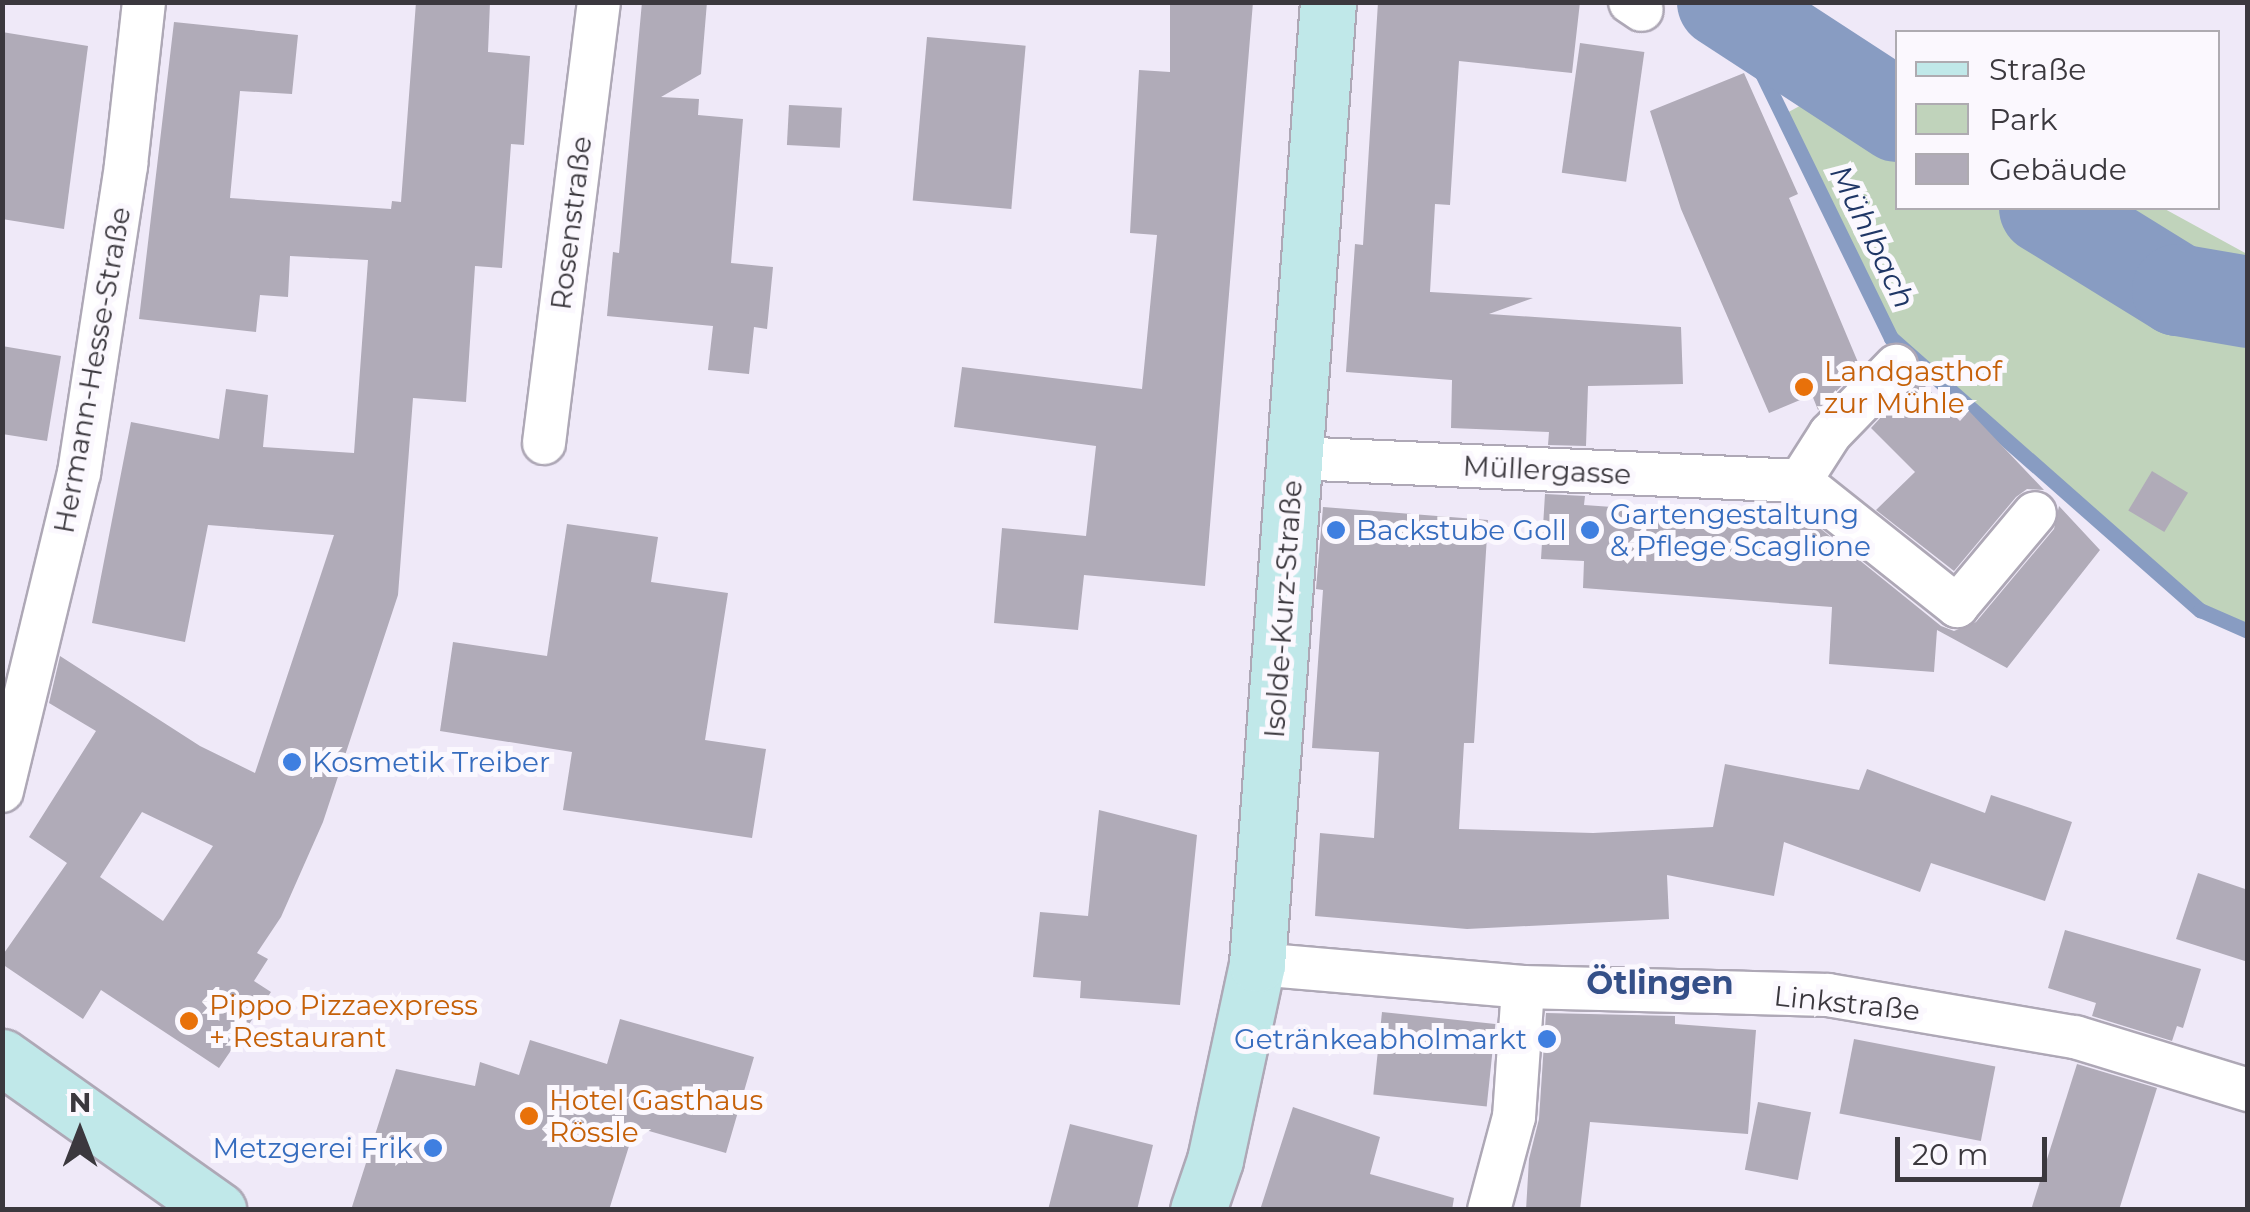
<!DOCTYPE html>
<meta charset="utf-8">
<style>
body{margin:0}
#map{position:relative;width:2250px;height:1212px;overflow:hidden;background:#efe9f8;font-family:Montserrat,sans-serif}
div>[style]{position:absolute}
.green>*{inset:0;background:#c0d3bb}
.stream>*{height:15px;margin:-7.5px;padding:0 7.5px;transform-origin:7.5px;border-radius:7.5px;background:#889cc2}
.river>*{height:92px;margin:-46px;padding:0 46px;transform-origin:46px;border-radius:46px;background:#889cc2}
.building>*{inset:0;background:#b0abb8;transform-origin:0 0}
.roads{filter:drop-shadow(2px 0 #aea8b6) drop-shadow(-2px 0 #aea8b6) drop-shadow(0 2px #aea8b6) drop-shadow(0 -2px #aea8b6)}
.street>*{height:42px;margin:-21px;padding:0 21px;transform-origin:21px;border-radius:21px;background:#fff}
.secondary>*{height:55px;margin:-27.5px;padding:0 27.5px;transform-origin:27.5px;border-radius:27.5px;background:#c0e8e9}
.dots>*{width:28px;height:28px;translate:-50% -50%;box-sizing:border-box;border:5px solid #fbf8fe;border-radius:50%}
span{translate:-50% -50%;white-space:nowrap;text-align:center;line-height:1.15;-webkit-text-stroke:10px #fbf8fe;paint-order:stroke}
.street-label{font-size:28px;color:#3b383e}
.food-label{font-size:28px;color:#c56008}
.left{translate:0 -50%;text-align:left}
.shop-label{font-size:28px;color:#366cbe}
.right{translate:-100% -50%;text-align:right}
.water-label{font-size:30px;color:#1f3666;font-style:italic}
.quarter-label{font-size:32px;color:#344f88;font-weight:700}
.frame{position:absolute;inset:0;border:5px solid #3b383e;pointer-events:none}
.legend{position:absolute;left:1895px;top:30px;width:325px;height:180px;box-sizing:border-box;background:#fbf8fe;border:2px solid #aeabb1;margin:0;padding:12px 18px;list-style:none;font-size:30px;color:#3b383e}
.legend li{display:flex;align-items:center;gap:20px;height:50px}
.legend b{width:50px;border:2px solid #aeabb1}
.north{position:absolute;left:30px;top:1082px;width:100px;height:100px;-webkit-text-stroke:8px #fbf8fe;paint-order:stroke;rotate:0deg;font-size:28px;font-weight:700;line-height:40px;text-align:center;color:#3b383e}
.north::after{content:'';display:block;margin:auto;width:35px;height:45px;background:#3b383e;clip-path:polygon(50% 0,100% 100%,50% 72%,0 100%)}
.scale{position:absolute;left:1895px;top:1137px;width:152px;height:45px;box-sizing:border-box;border:5px solid #3b383e;border-top:0;padding-left:12px;font-size:30px;line-height:35px;white-space:nowrap;color:#3b383e;-webkit-text-stroke:8px #fbf8fe;paint-order:stroke}
</style>
<div id="map">
<div class="green">
<i style="clip-path:polygon(1784px 69px,1897px 85px,1898px 208px,2163px 208px,2247px 254px,2247px 631px,2200px 610px,1891px 338px,1783px 115px,1807px 102px)"></i>
</div>
<div class="stream">
<i style="left:1732px;top:12px;width:363px;rotate:64deg"></i>
<i style="left:1891px;top:338px;width:412px;rotate:41.4deg"></i>
<i style="left:2200px;top:610px;width:52px;rotate:23.6deg"></i>
</div>
<div class="river">
<i style="left:1723px;top:2px;width:209px;rotate:33.1deg"></i>
<i style="left:2045px;top:208px;width:156px;rotate:31.7deg"></i>
<i style="left:2178px;top:290px;width:71px;rotate:9.7deg"></i>
</div>
<div class="building">
<i style="clip-path:polygon(evenodd,416px 2px,490px 2px,488px 52px,530px 56px,524px 145px,511px 144px,502px 268px,475px 266px,466px 402px,413px 398px,398px 595px,323px 822px,281px 917px,257px 953px,268px 959px,254px 981px,271px 992px,219px 1068px,101px 990px,83px 1019px,2px 964px,2px 956px,67px 863px,29px 837px,96px 731px,49px 703px,60px 656px,200px 746px,255px 773px,334px 535px,208px 525px,185px 642px,92px 623px,131px 422px,219px 439px,226px 389px,268px 395px,263px 447px,354px 453px,368px 260px,290px 256px,288px 297px,260px 295px,256px 332px,139px 319px,174px 22px,298px 35px,292px 94px,240px 91px,230px 198px,391px 209px,392px 201px,401px 202px,416px 2px,142px 812px,213px 846px,163px 921px,100px 877px,142px 812px)"></i>
<i style="clip-path:polygon(642px 2px,707px 2px,701px 74px,661px 97px,699px 99px,698px 115px,743px 119px,731px 263px,773px 267px,767px 329px,754px 327px,749px 374px,708px 370px,713px 326px,607px 316px,613px 252px,619px 253px)"></i>
<i style="clip-path:polygon(1170px 2px,1253px 2px,1205px 586px,1084px 575px,1078px 630px,994px 623px,1002px 528px,1086px 536px,1096px 446px,954px 427px,962px 367px,1142px 389px,1157px 235px,1130px 233px,1139px 70px,1170px 72px)"></i>
<i style="clip-path:polygon(1378px 2px,1580px 2px,1572px 73px,1459px 61px,1450px 205px,1435px 204px,1430px 292px,1533px 298px,1489px 314px,1681px 327px,1683px 384px,1588px 386px,1586px 446px,1548px 445px,1549px 432px,1451px 428px,1452px 380px,1346px 372px,1355px 244px,1363px 245px)"></i>
<i style="clip-path:polygon(2px 32px,88px 46px,64px 229px,2px 219px)"></i>
<i style="left:927px;top:37px;width:99px;height:164px;rotate:5deg"></i>
<i style="left:1580px;top:43px;width:65px;height:131px;rotate:8deg"></i>
<i style="clip-path:polygon(1744px 73px,1798px 194px,1789px 198px,1860px 367px,1818px 410px,1812px 395px,1769px 413px,1681px 209px,1650px 111px)"></i>
<i style="left:789px;top:105px;width:53px;height:40px;rotate:3deg"></i>
<i style="clip-path:polygon(2px 346px,61px 356px,47px 441px,2px 434px)"></i>
<i style="clip-path:polygon(1917px 378px,1960px 421px,1969px 411px,2044px 490px,2027px 489px,2016px 497px,1954px 571px,1876px 510px,1915px 472px,1871px 428px)"></i>
<i style="left:2152px;top:471px;width:42px;height:46px;rotate:31deg"></i>
<i style="clip-path:polygon(1545px 494px,1585px 496px,1584px 505px,1811px 521px,1941px 626px,1954px 631px,1976px 622px,2054px 529px,2059px 506px,2100px 550px,2007px 668px,1937px 630px,1934px 672px,1829px 664px,1832px 607px,1583px 588px,1584px 561px,1541px 559px)"></i>
<i style="clip-path:polygon(1323px 507px,1488px 520px,1474px 743px,1464px 743px,1459px 829px,1593px 833px,1713px 827px,1725px 764px,1859px 790px,1867px 769px,1985px 813px,1991px 795px,2072px 822px,2045px 901px,1931px 863px,1920px 892px,1784px 842px,1774px 896px,1667px 875px,1669px 919px,1467px 929px,1315px 916px,1320px 833px,1374px 838px,1379px 752px,1312px 748px,1323px 590px,1316px 589px)"></i>
<i style="clip-path:polygon(567px 524px,658px 537px,651px 582px,728px 593px,705px 740px,766px 749px,752px 838px,563px 810px,572px 752px,440px 731px,453px 642px,547px 656px)"></i>
<i style="clip-path:polygon(1099px 810px,1197px 835px,1180px 1005px,1080px 998px,1081px 981px,1033px 977px,1040px 912px,1088px 916px)"></i>
<i style="clip-path:polygon(2198px 873px,2248px 890px,2248px 962px,2176px 939px)"></i>
<i style="clip-path:polygon(2065px 930px,2201px 969px,2183px 1028px,2177px 1026px,2172px 1041px,2092px 1016px,2096px 1003px,2048px 988px)"></i>
<i style="left:1382px;top:1012px;width:114px;height:83px;rotate:6deg"></i>
<i style="clip-path:polygon(1546px 1013px,1675px 1016px,1675px 1024px,1756px 1030px,1748px 1134px,1590px 1122px,1580px 1210px,1526px 1210px,1529px 1159px,1539px 1119px)"></i>
<i style="clip-path:polygon(620px 1019px,754px 1057px,726px 1153px,635px 1127px,609px 1210px,351px 1210px,396px 1069px,475px 1086px,480px 1062px,519px 1075px,530px 1040px,607px 1064px)"></i>
<i style="left:1854px;top:1039px;width:144px;height:76px;rotate:11deg"></i>
<i style="clip-path:polygon(2077px 1064px,2157px 1088px,2119px 1210px,2031px 1210px)"></i>
<i style="left:1758px;top:1102px;width:54px;height:69px;rotate:11deg"></i>
<i style="clip-path:polygon(1293px 1107px,1380px 1137px,1370px 1174px,1454px 1198px,1452px 1210px,1260px 1210px)"></i>
<i style="clip-path:polygon(1070px 1124px,1153px 1145px,1137px 1210px,1048px 1210px)"></i>
</div>
<div class="roads">
<div class="street">
<i style="left:1630px;top:2px;width:14px;rotate:34deg"></i>
<i style="left:544px;top:443px;width:444px;rotate:-82.9deg"></i>
<i style="left:1294px;top:458px;width:507px;rotate:2.6deg"></i>
<i style="left:1800px;top:481px;width:201px;rotate:38.5deg"></i>
<i style="left:1957px;top:606px;width:121px;rotate:-50deg"></i>
<i style="left:1800px;top:481px;width:56px;rotate:-57.4deg"></i>
<i style="left:1830px;top:434px;width:95px;rotate:-45.9deg"></i>
<i style="left:2px;top:791px;width:327px;rotate:-76.4deg"></i>
<i style="left:79px;top:473px;width:312px;rotate:-81.3deg"></i>
<i style="left:126px;top:165px;width:164px;rotate:-83.7deg"></i>
<i style="left:1257px;top:964px;width:267px;rotate:4.9deg"></i>
<i style="left:1523px;top:987px;width:305px;rotate:1.5deg"></i>
<i style="left:1828px;top:995px;width:251px;rotate:9.7deg"></i>
<i style="left:2075px;top:1037px;width:181px;rotate:17deg"></i>
<i style="left:1489px;top:1210px;width:96px;rotate:-75deg"></i>
<i style="left:1514px;top:1117px;width:130px;rotate:-86deg"></i>
</div>
<div class="secondary">
<i style="left:2px;top:1057px;width:265px;rotate:35.3deg"></i>
<i style="left:1198px;top:1210px;width:53px;rotate:-71.2deg"></i>
<i style="left:1215px;top:1160px;width:200px;rotate:-77.9deg"></i>
<i style="left:1257px;top:964px;width:965px;rotate:-85.78deg"></i>
</div>
</div>
<div class="dots">
<i style="left:1804px;top:387px;background:#e8710a"></i>
<i style="left:1336px;top:530px;background:#3f7fe0"></i>
<i style="left:1590px;top:530px;background:#3f7fe0"></i>
<i style="left:292px;top:762px;background:#3f7fe0"></i>
<i style="left:189px;top:1021px;background:#e8710a"></i>
<i style="left:1547px;top:1039px;background:#3f7fe0"></i>
<i style="left:529px;top:1116px;background:#e8710a"></i>
<i style="left:433px;top:1148px;background:#3f7fe0"></i>
</div>
<div class="street-label">
<span style="left:571px;top:223px;rotate:-83deg">Rosenstraße</span>
<span style="left:92px;top:370px;rotate:-80deg">Hermann-Hesse-Straße</span>
<span style="left:1547px;top:470px;rotate:3deg">Müllergasse</span>
<span style="left:1283px;top:609px;rotate:-86deg">Isolde-Kurz-Straße</span>
<span style="left:1847px;top:1003px;rotate:6deg">Linkstraße</span>
</div>
<div class="food-label">
<span class="left" style="left:1824px;top:387px">Landgasthof<br>zur Mühle</span>
<span class="left" style="left:209px;top:1021px">Pippo Pizzaexpress<br>+ Restaurant</span>
<span class="left" style="left:549px;top:1116px">Hotel Gasthaus<br>Rössle</span>
</div>
<div class="shop-label">
<span class="left" style="left:1610px;top:530px">Gartengestaltung<br>&amp; Pflege Scaglione</span>
<span class="left" style="left:1356px;top:530px">Backstube Goll</span>
<span class="left" style="left:312px;top:762px">Kosmetik Treiber</span>
<span class="right" style="left:1527px;top:1039px">Getränkeabholmarkt</span>
<span class="right" style="left:413px;top:1148px">Metzgerei Frik</span>
</div>
<div class="water-label">
<span style="left:1872px;top:237px;rotate:64deg">Mühlbach</span>
</div>
<div class="quarter-label">
<span style="left:1660px;top:983px">Ötlingen</span>
</div>
<div class="frame"></div>
<ul class="legend">
<li><b style="height:12px;background:#c0e8e9"></b>Straße</li>
<li><b style="height:28px;background:#c0d3bb"></b>Park</li>
<li><b style="height:28px;background:#b0abb8"></b>Gebäude</li>
</ul>
<div class="north">N</div>
<div class="scale">20 m</div>
</div>
